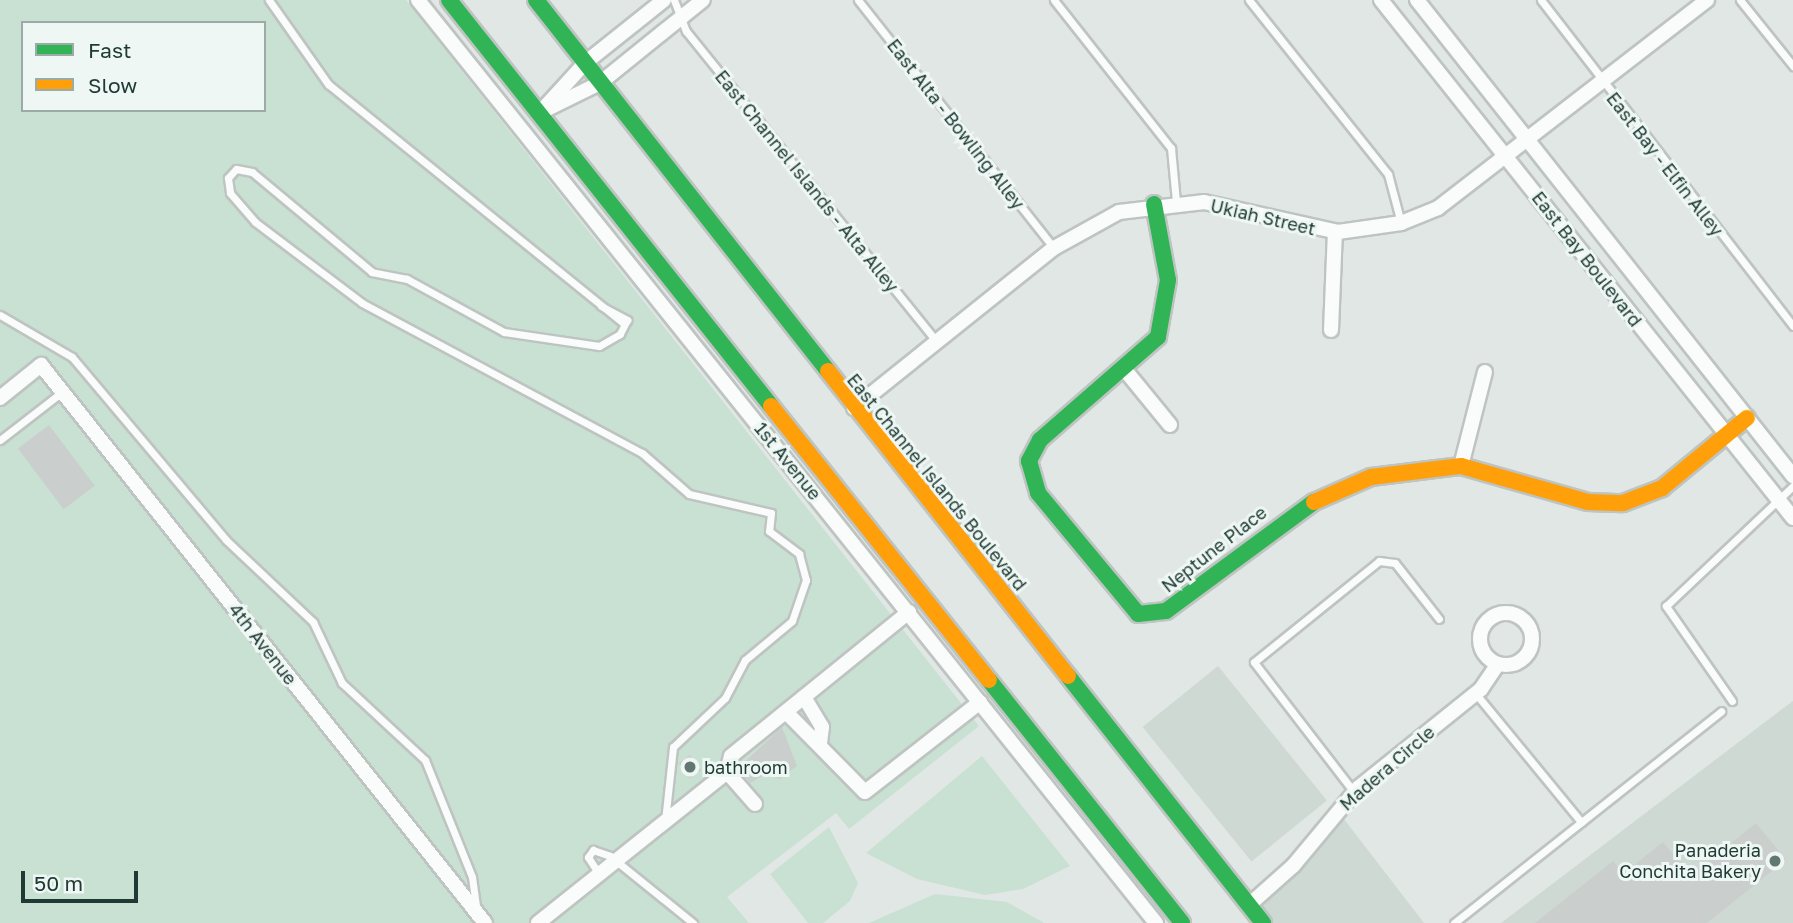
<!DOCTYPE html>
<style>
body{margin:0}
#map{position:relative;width:1793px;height:923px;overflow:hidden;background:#e1e7e4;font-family:"Golos Text",sans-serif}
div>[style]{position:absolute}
.built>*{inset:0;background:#ced9d4;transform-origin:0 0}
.green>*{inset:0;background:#c9e1d2}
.building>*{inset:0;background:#cacfcd;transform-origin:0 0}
.roads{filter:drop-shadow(2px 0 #bec4c1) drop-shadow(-2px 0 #bec4c1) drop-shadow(0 2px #bec4c1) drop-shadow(0 -2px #bec4c1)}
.lane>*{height:7px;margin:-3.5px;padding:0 3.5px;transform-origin:3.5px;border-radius:3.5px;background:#fafbfb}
.street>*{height:14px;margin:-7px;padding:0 7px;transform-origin:7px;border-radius:7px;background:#fafbfb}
.street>.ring{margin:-7px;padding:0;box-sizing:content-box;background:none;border:14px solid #fafbfb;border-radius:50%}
.fast>*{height:16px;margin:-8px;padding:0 8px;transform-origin:8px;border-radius:8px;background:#30b455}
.slow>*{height:16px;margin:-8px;padding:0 8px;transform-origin:8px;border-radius:8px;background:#ff9f0a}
.dots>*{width:19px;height:19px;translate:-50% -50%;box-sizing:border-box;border:4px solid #eef7f3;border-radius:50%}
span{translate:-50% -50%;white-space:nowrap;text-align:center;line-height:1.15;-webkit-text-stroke:6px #eef7f3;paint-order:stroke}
.street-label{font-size:18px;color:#1f3a34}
.poi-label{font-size:18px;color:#1f3a34}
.left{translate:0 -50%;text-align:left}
.right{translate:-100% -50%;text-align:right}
.legend{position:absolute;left:21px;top:21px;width:245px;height:91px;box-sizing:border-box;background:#eef7f3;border:2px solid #9baba7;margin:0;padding:9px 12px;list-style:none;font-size:21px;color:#1f3a34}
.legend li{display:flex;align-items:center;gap:14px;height:35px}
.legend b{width:35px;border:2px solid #9baba7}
.scale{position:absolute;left:21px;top:871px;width:117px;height:32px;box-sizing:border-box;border:4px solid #1f3a34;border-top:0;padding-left:9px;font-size:21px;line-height:24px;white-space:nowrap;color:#1f3a34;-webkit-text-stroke:5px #eef7f3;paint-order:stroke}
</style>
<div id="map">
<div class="built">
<i style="left:1218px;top:666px;width:173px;height:97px;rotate:51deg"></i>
<i style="clip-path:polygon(1793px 701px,1793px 923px,1501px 923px,1719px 757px)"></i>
<i style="clip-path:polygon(1337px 810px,1424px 923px,1263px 923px,1249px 905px)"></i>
</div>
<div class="green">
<i style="clip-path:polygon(evenodd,0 0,406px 0,979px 726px,849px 829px,836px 813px,727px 897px,749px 923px,0 923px,0 0,23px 23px,264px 23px,264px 110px,23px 110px,23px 23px)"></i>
<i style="clip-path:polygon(982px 756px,1070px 866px,1023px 889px,985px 895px,917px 879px,866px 853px)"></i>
<i style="clip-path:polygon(829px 827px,858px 883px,850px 901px,823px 923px,808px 923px,770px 874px)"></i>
<i style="clip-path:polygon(935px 894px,1007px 902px,1044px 923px,869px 923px)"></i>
</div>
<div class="building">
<i style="left:49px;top:425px;width:76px;height:39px;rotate:53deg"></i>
<i style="clip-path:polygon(782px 727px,797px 766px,780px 779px,766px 774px,750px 783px,738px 768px)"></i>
<i style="left:690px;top:755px;width:19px;height:14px;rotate:54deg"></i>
<i style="clip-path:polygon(1756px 823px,1786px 860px,1707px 923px,1535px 923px,1613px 861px,1623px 874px,1663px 842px,1691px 876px)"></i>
</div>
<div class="roads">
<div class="lane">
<i style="left:269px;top:0;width:103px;rotate:54.9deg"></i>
<i style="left:328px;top:84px;width:380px;rotate:39deg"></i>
<i style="left:674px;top:0;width:33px;rotate:69deg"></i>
<i style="left:686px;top:31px;width:400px;rotate:51.1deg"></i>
<i style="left:858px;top:0;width:316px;rotate:51.7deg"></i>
<i style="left:1054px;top:0;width:189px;rotate:51.7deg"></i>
<i style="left:1171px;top:148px;width:54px;rotate:84.7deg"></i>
<i style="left:1249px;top:0;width:223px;rotate:51.4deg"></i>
<i style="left:1388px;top:174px;width:51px;rotate:75.1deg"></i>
<i style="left:1541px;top:0;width:412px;rotate:52.3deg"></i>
<i style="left:1740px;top:0;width:85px;rotate:51.2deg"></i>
<i style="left:601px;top:306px;width:30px;rotate:28deg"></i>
<i style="left:627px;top:320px;width:16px;rotate:117deg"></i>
<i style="left:620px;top:334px;width:24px;rotate:150deg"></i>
<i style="left:599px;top:346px;width:96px;rotate:-171.6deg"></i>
<i style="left:504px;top:332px;width:111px;rotate:-151.3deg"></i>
<i style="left:407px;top:279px;width:36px;rotate:-169deg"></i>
<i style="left:372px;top:272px;width:156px;rotate:-140.2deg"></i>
<i style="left:252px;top:172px;width:16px;rotate:-169deg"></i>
<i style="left:236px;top:169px;width:12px;rotate:132deg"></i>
<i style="left:228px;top:178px;width:15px;rotate:82deg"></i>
<i style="left:230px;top:193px;width:38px;rotate:49deg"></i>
<i style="left:255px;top:222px;width:134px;rotate:37.1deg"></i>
<i style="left:362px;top:303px;width:318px;rotate:28.2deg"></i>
<i style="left:642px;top:453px;width:62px;rotate:41.1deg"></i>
<i style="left:689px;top:494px;width:84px;rotate:13deg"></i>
<i style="left:771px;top:513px;width:18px;rotate:96deg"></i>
<i style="left:769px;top:531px;width:38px;rotate:37deg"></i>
<i style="left:799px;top:554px;width:27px;rotate:75deg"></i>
<i style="left:806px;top:580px;width:43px;rotate:108.9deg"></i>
<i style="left:792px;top:621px;width:61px;rotate:140.3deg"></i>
<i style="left:745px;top:660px;width:43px;rotate:117.8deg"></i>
<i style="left:725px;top:698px;width:71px;rotate:136.7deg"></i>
<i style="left:673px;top:747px;width:74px;rotate:96.2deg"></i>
<i style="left:0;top:315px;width:83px;rotate:30.3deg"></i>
<i style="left:72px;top:357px;width:239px;rotate:49.9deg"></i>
<i style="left:226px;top:540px;width:120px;rotate:43.3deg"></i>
<i style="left:313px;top:622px;width:68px;rotate:64.6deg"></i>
<i style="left:342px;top:683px;width:113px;rotate:42.9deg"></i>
<i style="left:425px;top:760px;width:126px;rotate:68.1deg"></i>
<i style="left:472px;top:877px;width:34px;rotate:82deg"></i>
<i style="left:0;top:440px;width:78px;rotate:-37.7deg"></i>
<i style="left:1476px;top:694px;width:166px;rotate:50.6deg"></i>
<i style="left:1732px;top:701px;width:116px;rotate:-124.8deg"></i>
<i style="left:1666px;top:606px;width:175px;rotate:-43.4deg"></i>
<i style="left:1354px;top:792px;width:164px;rotate:-127.6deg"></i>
<i style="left:1254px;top:662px;width:161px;rotate:-38.9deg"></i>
<i style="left:1379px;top:561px;width:16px;rotate:7deg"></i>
<i style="left:1395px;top:563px;width:71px;rotate:51.8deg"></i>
<i style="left:599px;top:874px;width:20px;rotate:-123deg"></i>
<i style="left:588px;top:857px;width:9px;rotate:-54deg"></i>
<i style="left:593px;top:850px;width:18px;rotate:19deg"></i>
<i style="left:610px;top:856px;width:107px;rotate:38.9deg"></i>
<i style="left:1454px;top:923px;width:341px;rotate:-38.4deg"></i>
</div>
<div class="street">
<i style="left:418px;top:0;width:1182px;rotate:51.36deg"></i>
<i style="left:1381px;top:0;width:662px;rotate:51.5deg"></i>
<i style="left:1417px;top:0;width:607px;rotate:51.69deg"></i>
<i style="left:545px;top:107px;width:59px;rotate:-47.7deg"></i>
<i style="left:585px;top:63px;width:101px;rotate:-38.6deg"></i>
<i style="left:539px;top:113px;width:68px;rotate:-26.2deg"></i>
<i style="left:600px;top:83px;width:132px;rotate:-38.9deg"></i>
<i style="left:1331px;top:330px;width:98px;rotate:-87.7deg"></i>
<i style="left:1125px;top:370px;width:71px;rotate:50.7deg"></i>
<i style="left:0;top:398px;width:53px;rotate:-38.8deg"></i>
<i style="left:41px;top:365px;width:713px;rotate:51.49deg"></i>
<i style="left:854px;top:408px;width:256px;rotate:-38.7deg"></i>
<i style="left:1054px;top:248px;width:74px;rotate:-29deg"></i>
<i style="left:1119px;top:212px;width:86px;rotate:-6.7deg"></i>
<i style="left:1204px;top:202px;width:137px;rotate:12.6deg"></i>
<i style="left:1338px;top:232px;width:64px;rotate:-8.1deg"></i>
<i style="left:1401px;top:223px;width:40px;rotate:-22deg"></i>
<i style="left:1438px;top:208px;width:340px;rotate:-37.7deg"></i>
<i style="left:1461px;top:466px;width:97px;rotate:-75.7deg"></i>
<i class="ring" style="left:1480px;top:613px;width:38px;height:38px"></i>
<i style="left:804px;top:697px;width:35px;rotate:59deg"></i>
<i style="left:822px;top:727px;width:17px;rotate:97deg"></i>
<i style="left:786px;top:712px;width:112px;rotate:45.4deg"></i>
<i style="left:865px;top:792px;width:146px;rotate:-38deg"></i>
<i style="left:755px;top:804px;width:43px;rotate:-131.2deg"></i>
<i style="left:727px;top:772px;width:16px;rotate:-76deg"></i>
<i style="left:731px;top:756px;width:229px;rotate:-39deg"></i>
<i style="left:1249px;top:905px;width:59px;rotate:-41.6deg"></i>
<i style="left:1293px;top:866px;width:102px;rotate:-50.2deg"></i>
<i style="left:1358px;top:788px;width:158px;rotate:-38.8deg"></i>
<i style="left:1481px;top:689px;width:30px;rotate:-56deg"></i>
<i style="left:538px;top:923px;width:242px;rotate:-38.6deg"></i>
</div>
<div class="fast">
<i style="left:449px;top:0;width:518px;rotate:51.58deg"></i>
<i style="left:536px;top:0;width:472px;rotate:51.8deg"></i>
<i style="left:1154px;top:204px;width:77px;rotate:79.6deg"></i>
<i style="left:1168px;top:280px;width:58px;rotate:100deg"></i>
<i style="left:1158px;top:337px;width:157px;rotate:138.9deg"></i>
<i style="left:1040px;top:440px;width:24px;rotate:118deg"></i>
<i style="left:1029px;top:461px;width:33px;rotate:74deg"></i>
<i style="left:1038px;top:493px;width:157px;rotate:50.4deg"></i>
<i style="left:1138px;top:614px;width:28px;rotate:-6deg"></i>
<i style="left:1166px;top:611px;width:184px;rotate:-36.4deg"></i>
<i style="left:1068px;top:676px;width:315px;rotate:51.7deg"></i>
<i style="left:989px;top:680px;width:310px;rotate:51.5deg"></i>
</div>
<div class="slow">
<i style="left:828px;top:371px;width:388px;rotate:51.8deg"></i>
<i style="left:771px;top:406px;width:350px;rotate:51.5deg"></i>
<i style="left:1314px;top:502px;width:62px;rotate:-23.7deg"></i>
<i style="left:1371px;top:477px;width:91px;rotate:-7deg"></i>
<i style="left:1461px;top:466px;width:132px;rotate:15.8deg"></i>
<i style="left:1588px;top:502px;width:35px;rotate:2deg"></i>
<i style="left:1623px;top:503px;width:42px;rotate:-21deg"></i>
<i style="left:1662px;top:488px;width:110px;rotate:-39.5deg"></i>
</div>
</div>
<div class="dots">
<i style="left:690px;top:767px;background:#637772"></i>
<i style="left:1775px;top:861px;background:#637772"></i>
</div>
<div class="street-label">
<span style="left:956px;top:124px;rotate:52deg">East Alta - Bowling Alley</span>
<span style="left:1665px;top:164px;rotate:52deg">East Bay - Elfin Alley</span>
<span style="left:807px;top:181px;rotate:51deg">East Channel Islands - Alta Alley</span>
<span style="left:1263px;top:217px;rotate:13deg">Ukiah Street</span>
<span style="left:1587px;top:259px;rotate:52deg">East Bay Boulevard</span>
<span style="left:788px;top:461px;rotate:51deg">1st Avenue</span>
<span style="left:937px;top:482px;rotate:51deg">East Channel Islands Boulevard</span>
<span style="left:1214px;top:549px;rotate:-38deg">Neptune Place</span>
<span style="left:263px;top:644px;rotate:52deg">4th Avenue</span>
<span style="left:1387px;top:768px;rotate:-41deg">Madera Circle</span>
</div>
<div class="poi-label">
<span class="left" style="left:704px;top:767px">bathroom</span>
<span class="right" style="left:1761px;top:861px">Panaderia<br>Conchita Bakery</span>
</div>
<ul class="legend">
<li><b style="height:9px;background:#30b455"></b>Fast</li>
<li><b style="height:9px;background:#ff9f0a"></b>Slow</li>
</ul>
<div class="scale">50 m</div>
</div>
